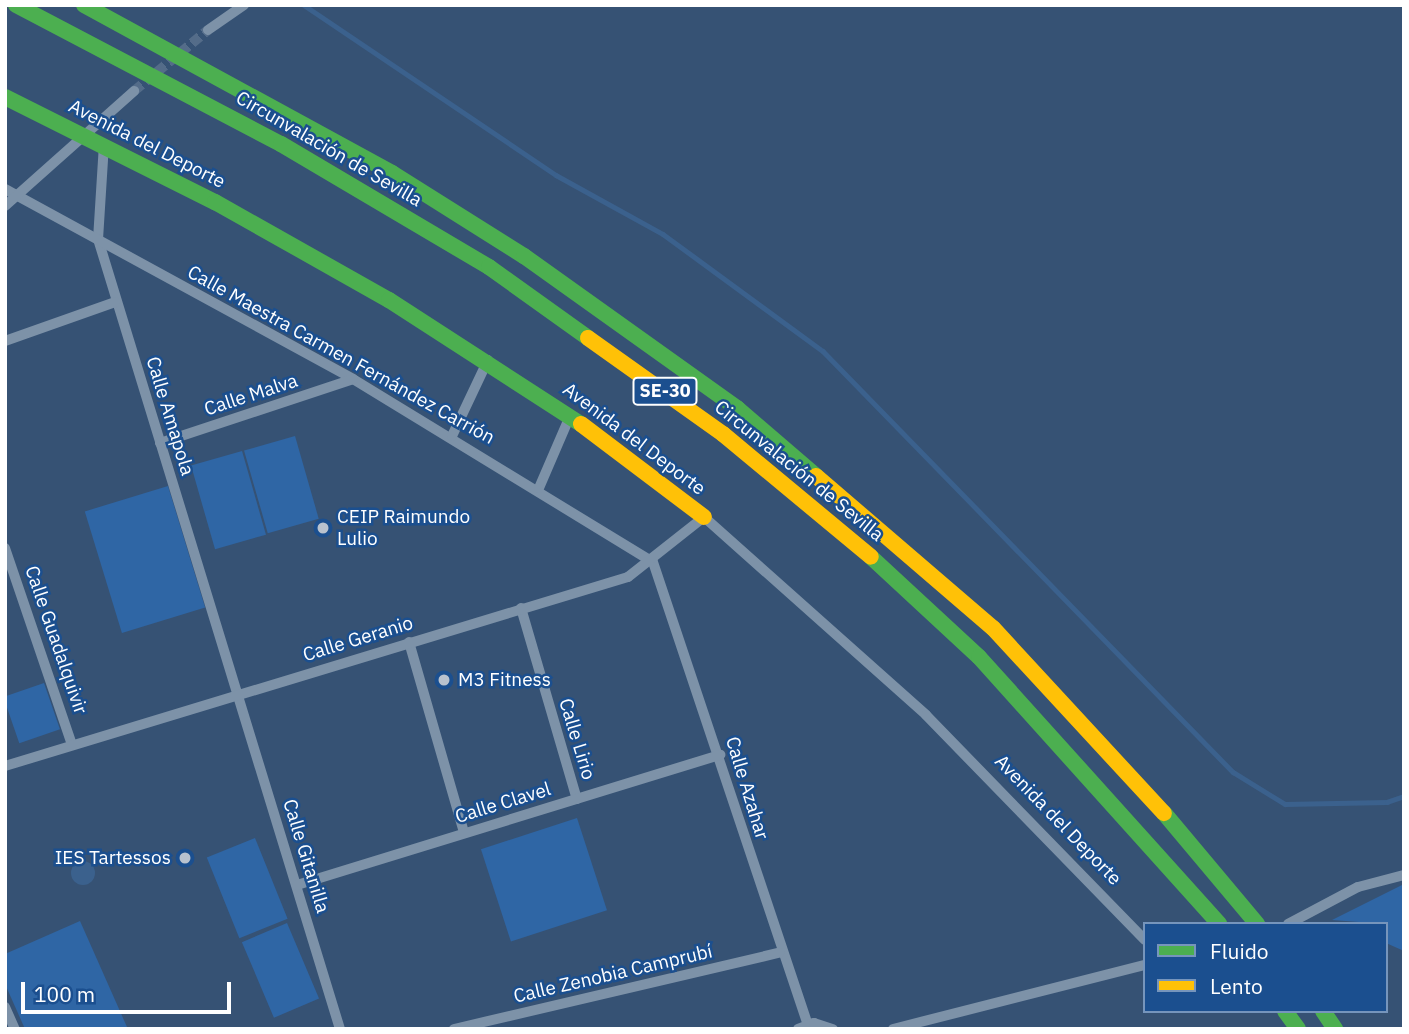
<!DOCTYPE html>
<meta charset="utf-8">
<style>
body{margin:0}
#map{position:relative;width:1409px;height:1034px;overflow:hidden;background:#365274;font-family:"IBM Plex Sans",sans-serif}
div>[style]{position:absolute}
.green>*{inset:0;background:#2f66a5;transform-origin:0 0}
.water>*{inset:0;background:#3b618d}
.round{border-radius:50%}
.stream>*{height:4.5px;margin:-2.25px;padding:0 2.25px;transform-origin:2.25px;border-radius:2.25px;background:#3b618d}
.street-tunnel>*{height:10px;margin-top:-5px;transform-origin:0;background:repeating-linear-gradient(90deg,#546c89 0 10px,transparent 0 15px)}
.street>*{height:10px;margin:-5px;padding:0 5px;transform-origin:5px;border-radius:5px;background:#7d92a8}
.fast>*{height:16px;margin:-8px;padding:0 8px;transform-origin:8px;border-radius:8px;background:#4caf50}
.slow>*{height:16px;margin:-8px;padding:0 8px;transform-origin:8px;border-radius:8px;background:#ffc107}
.dots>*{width:19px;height:19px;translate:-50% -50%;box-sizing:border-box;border:4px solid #1b4f8f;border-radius:50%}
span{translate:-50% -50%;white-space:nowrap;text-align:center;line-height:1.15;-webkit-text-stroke:5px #1b4f8f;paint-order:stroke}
.shield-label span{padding:2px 5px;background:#1b4f8f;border:2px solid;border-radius:5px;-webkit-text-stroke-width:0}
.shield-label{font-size:18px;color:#fff;font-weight:700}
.street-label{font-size:19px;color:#fff}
.poi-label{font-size:19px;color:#fff}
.left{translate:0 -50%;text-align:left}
.right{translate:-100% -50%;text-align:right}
.frame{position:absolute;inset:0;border:7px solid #fff;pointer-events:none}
.legend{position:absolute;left:1143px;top:922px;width:245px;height:91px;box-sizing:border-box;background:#1b4f8f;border:2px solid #7695bc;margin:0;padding:9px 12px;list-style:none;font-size:21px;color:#fff}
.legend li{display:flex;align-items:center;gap:14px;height:35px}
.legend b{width:35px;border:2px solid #7695bc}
.scale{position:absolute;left:21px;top:982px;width:210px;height:32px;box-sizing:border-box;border:4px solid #fff;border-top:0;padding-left:9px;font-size:21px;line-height:24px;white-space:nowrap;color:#fff;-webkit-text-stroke:5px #1b4f8f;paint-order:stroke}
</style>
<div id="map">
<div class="green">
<i style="left:295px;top:436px;width:86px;height:53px;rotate:74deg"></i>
<i style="left:242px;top:451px;width:87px;height:53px;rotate:74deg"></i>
<i style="left:168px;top:486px;width:127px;height:87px;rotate:73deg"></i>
<i style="left:44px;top:683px;width:49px;height:43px;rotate:71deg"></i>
<i style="left:577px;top:818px;width:97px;height:101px;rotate:72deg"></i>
<i style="left:255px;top:838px;width:87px;height:52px;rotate:68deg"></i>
<i style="clip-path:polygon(1404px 884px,1404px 951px,1386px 943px,1386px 924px,1332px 920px)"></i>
<i style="clip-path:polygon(80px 921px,127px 1027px,25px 1029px,5px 984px,5px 954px)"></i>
<i style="left:287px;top:923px;width:82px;height:49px;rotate:67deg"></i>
</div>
<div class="water">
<i class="round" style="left:71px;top:861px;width:24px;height:24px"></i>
</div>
<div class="stream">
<i style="left:304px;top:5px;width:304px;rotate:34deg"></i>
<i style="left:556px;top:175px;width:122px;rotate:28.9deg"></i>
<i style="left:663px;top:234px;width:198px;rotate:36.2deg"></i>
<i style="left:823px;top:351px;width:588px;rotate:45.76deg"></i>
<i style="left:1233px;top:772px;width:61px;rotate:31.6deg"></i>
<i style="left:1285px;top:804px;width:102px;rotate:-1.1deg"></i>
<i style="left:1387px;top:802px;width:18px;rotate:-19deg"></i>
</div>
<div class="street-tunnel">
<i style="left:134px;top:91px;width:96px;rotate:-39.5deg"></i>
</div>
<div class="street">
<i style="left:208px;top:30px;width:44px;rotate:-34.8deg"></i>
<i style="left:104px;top:144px;width:95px;rotate:93.6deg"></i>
<i style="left:98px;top:239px;width:826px;rotate:72.97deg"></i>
<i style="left:5px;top:189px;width:396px;rotate:28.6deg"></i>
<i style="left:353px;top:379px;width:351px;rotate:31.4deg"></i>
<i style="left:653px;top:562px;width:487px;rotate:71.5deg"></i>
<i style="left:5px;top:206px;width:173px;rotate:-41.7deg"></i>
<i style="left:5px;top:341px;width:117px;rotate:-19.5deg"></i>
<i style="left:452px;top:436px;width:84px;rotate:-64.7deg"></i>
<i style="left:160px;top:443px;width:203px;rotate:-18.3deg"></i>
<i style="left:539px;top:488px;width:78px;rotate:-66.7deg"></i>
<i style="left:5px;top:548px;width:208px;rotate:71.2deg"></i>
<i style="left:521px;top:608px;width:199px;rotate:73.7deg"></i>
<i style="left:409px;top:642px;width:198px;rotate:73.9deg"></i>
<i style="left:5px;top:766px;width:651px;rotate:-16.88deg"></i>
<i style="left:628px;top:577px;width:97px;rotate:-38.3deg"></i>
<i style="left:704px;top:517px;width:297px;rotate:41.7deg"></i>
<i style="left:926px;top:715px;width:314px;rotate:45.8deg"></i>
<i style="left:297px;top:885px;width:443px;rotate:-17.1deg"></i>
<i style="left:1288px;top:924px;width:79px;rotate:-27.9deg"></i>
<i style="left:1358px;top:887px;width:48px;rotate:-14.6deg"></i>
<i style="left:5px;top:1007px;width:24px;rotate:66deg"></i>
<i style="left:454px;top:1029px;width:334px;rotate:-13.2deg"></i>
<i style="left:798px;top:1029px;width:17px;rotate:-21deg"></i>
<i style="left:814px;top:1023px;width:20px;rotate:18deg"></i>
<i style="left:893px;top:1029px;width:260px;rotate:-14.3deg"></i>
</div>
<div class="fast">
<i style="left:16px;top:5px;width:299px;rotate:27.7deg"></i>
<i style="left:281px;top:144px;width:242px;rotate:30.6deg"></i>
<i style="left:489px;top:267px;width:122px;rotate:35.6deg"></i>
<i style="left:84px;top:5px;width:351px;rotate:28.6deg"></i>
<i style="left:392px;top:173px;width:156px;rotate:32.2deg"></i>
<i style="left:524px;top:256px;width:262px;rotate:35.5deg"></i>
<i style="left:737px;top:408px;width:104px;rotate:40.7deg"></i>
<i style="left:5px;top:97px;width:235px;rotate:26.6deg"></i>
<i style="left:215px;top:202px;width:200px;rotate:29.4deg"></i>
<i style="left:389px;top:300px;width:229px;rotate:32.9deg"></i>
<i style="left:871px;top:557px;width:147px;rotate:42.8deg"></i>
<i style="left:979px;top:657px;width:359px;rotate:48deg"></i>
<i style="left:1164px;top:813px;width:145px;rotate:50deg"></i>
<i style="left:1285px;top:1011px;width:22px;rotate:54deg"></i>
<i style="left:1323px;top:1011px;width:22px;rotate:56deg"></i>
</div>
<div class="slow">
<i style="left:588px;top:338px;width:166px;rotate:35.4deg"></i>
<i style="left:723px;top:434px;width:192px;rotate:39.7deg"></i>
<i style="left:581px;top:424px;width:154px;rotate:37.1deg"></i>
<i style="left:816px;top:476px;width:233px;rotate:40.7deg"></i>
<i style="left:993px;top:628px;width:252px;rotate:47.3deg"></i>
</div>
<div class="dots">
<i style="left:323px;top:528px;background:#b9c2ce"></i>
<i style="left:444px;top:680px;background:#b9c2ce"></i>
<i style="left:185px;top:858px;background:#b9c2ce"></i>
</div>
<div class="shield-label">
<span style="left:665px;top:391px">SE-30</span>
</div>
<div class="street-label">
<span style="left:147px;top:144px;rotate:27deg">Avenida del Deporte</span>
<span style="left:329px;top:149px;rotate:30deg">Circunvalación de Sevilla</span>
<span style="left:341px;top:355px;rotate:29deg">Calle Maestra Carmen Fernández Carrión</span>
<span style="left:251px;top:395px;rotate:-18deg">Calle Malva</span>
<span style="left:170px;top:416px;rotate:73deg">Calle Amapola</span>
<span style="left:634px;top:439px;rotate:37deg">Avenida del Deporte</span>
<span style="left:799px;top:471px;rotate:39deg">Circunvalación de Sevilla</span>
<span style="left:358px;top:639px;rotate:-17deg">Calle Geranio</span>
<span style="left:56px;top:640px;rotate:71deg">Calle Guadalquivir</span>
<span style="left:577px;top:739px;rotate:73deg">Calle Lirio</span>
<span style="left:747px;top:788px;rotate:73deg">Calle Azahar</span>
<span style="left:503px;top:803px;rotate:-17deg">Calle Clavel</span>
<span style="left:1058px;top:820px;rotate:46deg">Avenida del Deporte</span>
<span style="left:306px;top:856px;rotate:73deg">Calle Gitanilla</span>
<span style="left:613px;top:974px;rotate:-13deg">Calle Zenobia Camprubí</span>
</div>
<div class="poi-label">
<span class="left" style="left:337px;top:528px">CEIP Raimundo<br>Lulio</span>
<span class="left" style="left:458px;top:680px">M3 Fitness</span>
<span class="right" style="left:171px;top:858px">IES Tartessos</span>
</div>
<div class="frame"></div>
<ul class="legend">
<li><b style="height:9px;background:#4caf50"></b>Fluido</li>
<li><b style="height:9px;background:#ffc107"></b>Lento</li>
</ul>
<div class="scale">100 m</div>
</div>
